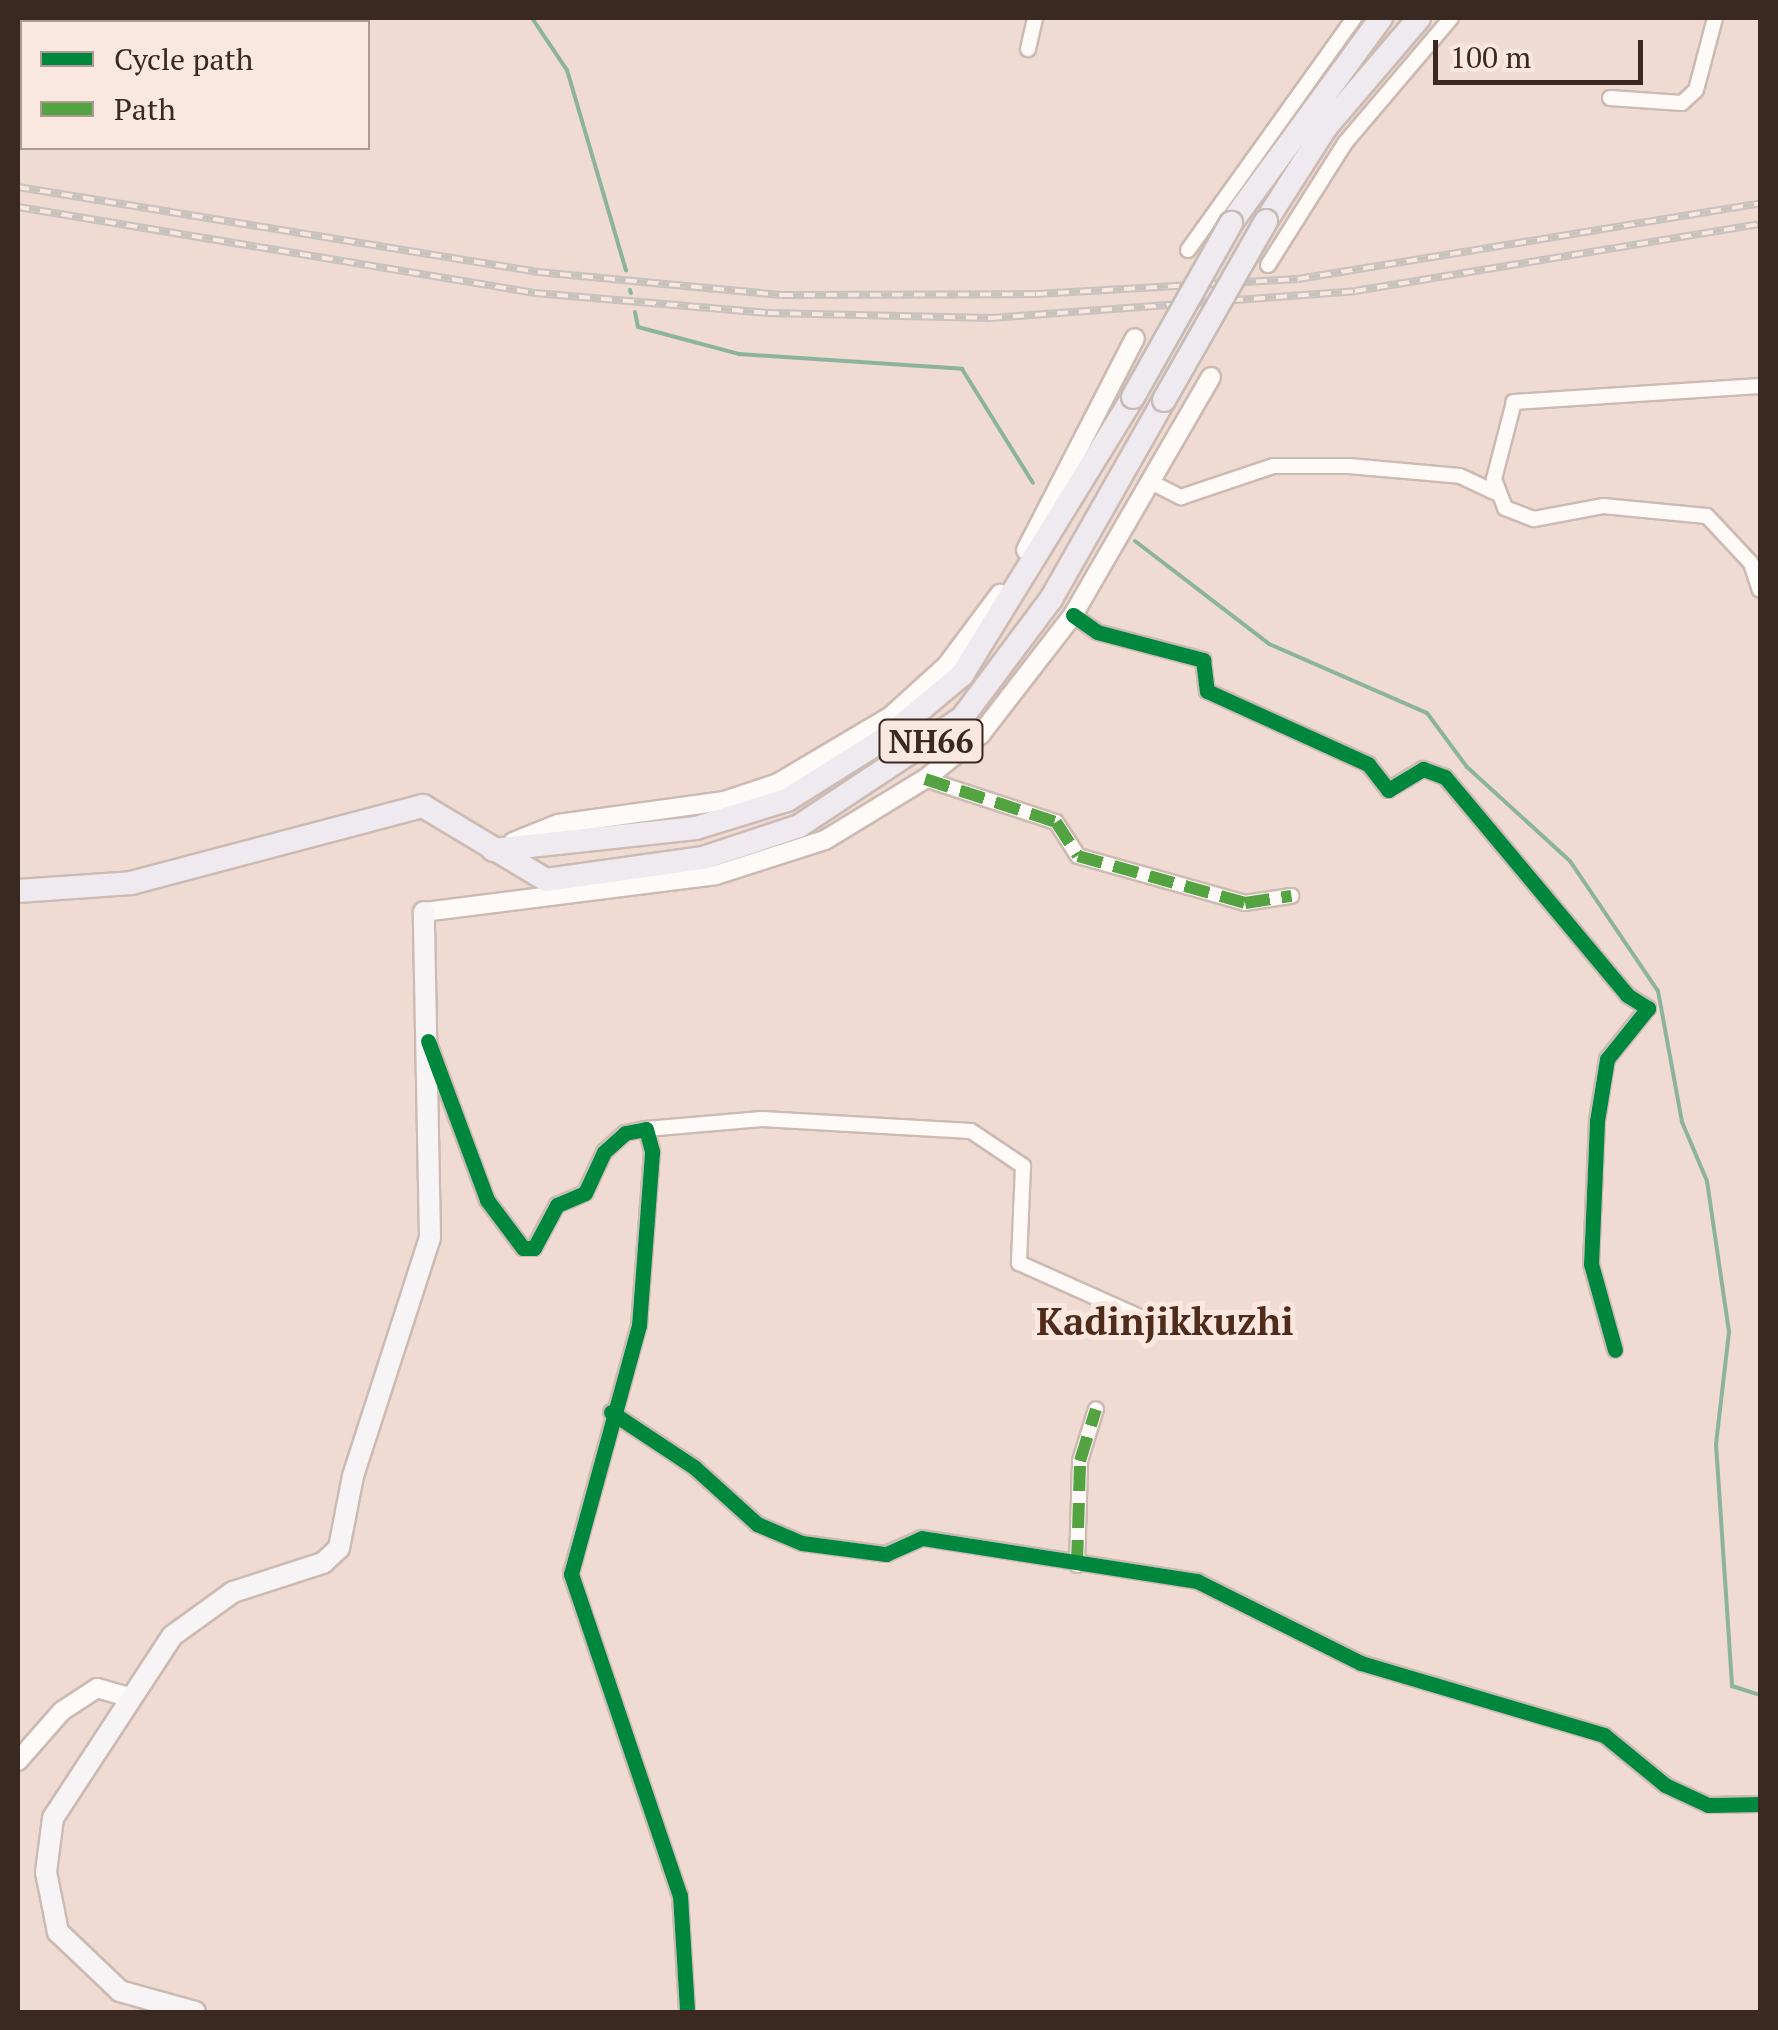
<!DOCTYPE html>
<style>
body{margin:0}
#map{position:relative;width:1778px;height:2030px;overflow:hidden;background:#efdbd2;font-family:"PT Serif",serif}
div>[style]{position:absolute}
.stream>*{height:4px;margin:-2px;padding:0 2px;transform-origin:2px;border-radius:2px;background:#8cb49d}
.roads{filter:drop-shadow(2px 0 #ccbab3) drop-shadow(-2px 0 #ccbab3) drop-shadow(0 2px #ccbab3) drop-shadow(0 -2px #ccbab3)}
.minor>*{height:14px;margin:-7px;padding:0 7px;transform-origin:7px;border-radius:7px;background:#fdfaf8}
.tertiary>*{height:18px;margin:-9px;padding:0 9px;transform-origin:9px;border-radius:9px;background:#fdfaf8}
.secondary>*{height:20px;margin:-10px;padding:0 10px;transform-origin:10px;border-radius:10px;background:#f7f4f5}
.trunk>*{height:22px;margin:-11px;padding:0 11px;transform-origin:11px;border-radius:11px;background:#eeeaf0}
.rail>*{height:8px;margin-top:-4px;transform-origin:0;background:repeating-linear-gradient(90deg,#fae7df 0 11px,#c8c2bf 0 22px);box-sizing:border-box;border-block:2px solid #c8c2bf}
.bridges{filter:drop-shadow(2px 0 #c7bbb6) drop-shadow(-2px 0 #c7bbb6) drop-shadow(0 2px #c7bbb6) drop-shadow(0 -2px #c7bbb6)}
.trunk-bridge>*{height:22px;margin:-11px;padding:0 11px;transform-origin:11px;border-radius:11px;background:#eeeaf0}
.quiet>*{height:12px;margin-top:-6px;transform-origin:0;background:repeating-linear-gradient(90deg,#54a341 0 25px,transparent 0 37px)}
.cycleway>*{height:15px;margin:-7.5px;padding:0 7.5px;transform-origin:7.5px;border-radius:7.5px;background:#00873e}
span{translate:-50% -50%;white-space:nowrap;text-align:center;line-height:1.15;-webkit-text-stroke:10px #fae7df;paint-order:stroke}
.shield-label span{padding:2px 8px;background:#fae7df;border:2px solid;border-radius:8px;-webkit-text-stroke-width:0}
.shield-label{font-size:32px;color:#3a2821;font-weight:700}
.neighbourhood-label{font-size:38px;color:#4f2b1c;font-weight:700}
.frame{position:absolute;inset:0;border:20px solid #3a2821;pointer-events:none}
.legend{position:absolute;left:20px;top:20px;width:350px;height:130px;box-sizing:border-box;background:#fae7df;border:2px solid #ad9b93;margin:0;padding:12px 18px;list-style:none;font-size:30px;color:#3a2821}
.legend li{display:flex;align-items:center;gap:20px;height:50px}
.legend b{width:50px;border:2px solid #ad9b93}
.scale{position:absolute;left:1433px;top:40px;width:210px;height:45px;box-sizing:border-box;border:5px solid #3a2821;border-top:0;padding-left:12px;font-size:30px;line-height:35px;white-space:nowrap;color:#3a2821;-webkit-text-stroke:8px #fae7df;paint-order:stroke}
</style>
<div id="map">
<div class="stream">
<i style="left:532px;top:18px;width:63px;rotate:56.1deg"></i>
<i style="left:567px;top:70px;width:209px;rotate:73.6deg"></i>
<i style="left:630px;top:290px;width:3px;rotate:72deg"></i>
<i style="left:635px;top:312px;width:15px;rotate:79deg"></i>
<i style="left:638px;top:327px;width:105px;rotate:15deg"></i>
<i style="left:739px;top:354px;width:224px;rotate:3.8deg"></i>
<i style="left:962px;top:369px;width:134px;rotate:58.1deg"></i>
<i style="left:1135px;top:541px;width:169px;rotate:37.5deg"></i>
<i style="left:1269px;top:644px;width:172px;rotate:23.6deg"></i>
<i style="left:1427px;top:713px;width:67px;rotate:53.5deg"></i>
<i style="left:1467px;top:767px;width:139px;rotate:42.4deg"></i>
<i style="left:1570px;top:861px;width:157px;rotate:55.9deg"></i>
<i style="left:1658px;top:991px;width:133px;rotate:79.6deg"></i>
<i style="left:1682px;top:1122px;width:64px;rotate:67deg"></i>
<i style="left:1707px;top:1181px;width:153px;rotate:81.7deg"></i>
<i style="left:1729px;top:1332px;width:113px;rotate:96.6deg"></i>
<i style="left:1716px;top:1444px;width:243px;rotate:86.2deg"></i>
<i style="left:1732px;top:1686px;width:29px;rotate:18deg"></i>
</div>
<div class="roads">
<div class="minor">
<i style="left:1028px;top:49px;width:32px;rotate:-77deg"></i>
<i style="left:1610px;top:98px;width:72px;rotate:4deg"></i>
<i style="left:1682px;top:103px;width:19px;rotate:-43deg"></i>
<i style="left:1696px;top:90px;width:74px;rotate:-75.2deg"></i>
<i style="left:1188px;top:250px;width:285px;rotate:-54.4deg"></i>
<i style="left:1268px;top:265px;width:144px;rotate:-57.7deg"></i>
<i style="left:1345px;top:143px;width:164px;rotate:-49.7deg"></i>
<i style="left:1760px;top:386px;width:247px;rotate:176.3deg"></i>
<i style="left:1514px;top:402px;width:80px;rotate:104.6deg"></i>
<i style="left:1494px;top:479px;width:31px;rotate:69deg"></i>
<i style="left:1505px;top:508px;width:31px;rotate:21deg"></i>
<i style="left:1534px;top:519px;width:70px;rotate:-10.7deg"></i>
<i style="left:1603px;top:506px;width:104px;rotate:5.5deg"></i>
<i style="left:1707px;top:516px;width:64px;rotate:46.9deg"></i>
<i style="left:1751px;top:563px;width:28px;rotate:72deg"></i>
<i style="left:1151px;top:482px;width:34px;rotate:27deg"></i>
<i style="left:1181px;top:497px;width:97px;rotate:-18.6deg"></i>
<i style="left:1273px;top:466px;width:76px"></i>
<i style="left:1349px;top:466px;width:111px;rotate:5.1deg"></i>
<i style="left:1460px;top:476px;width:38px;rotate:25deg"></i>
<i style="left:1073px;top:615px;width:29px;rotate:35deg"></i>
<i style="left:1097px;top:632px;width:110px;rotate:14.8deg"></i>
<i style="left:1203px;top:660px;width:31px;rotate:83deg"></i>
<i style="left:1207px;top:691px;width:177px;rotate:24.4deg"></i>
<i style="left:1368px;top:764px;width:33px;rotate:52deg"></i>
<i style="left:1388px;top:790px;width:41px;rotate:-31deg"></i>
<i style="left:1423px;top:769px;width:23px;rotate:20deg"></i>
<i style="left:1445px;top:777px;width:284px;rotate:50.1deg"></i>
<i style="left:1627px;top:995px;width:25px;rotate:32deg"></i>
<i style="left:1648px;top:1008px;width:65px;rotate:128.8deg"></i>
<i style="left:1607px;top:1059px;width:63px;rotate:99.2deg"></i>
<i style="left:1597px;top:1121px;width:143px;rotate:92.4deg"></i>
<i style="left:1591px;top:1264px;width:89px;rotate:74.4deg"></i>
<i style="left:925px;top:779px;width:138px;rotate:18.2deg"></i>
<i style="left:1056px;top:822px;width:40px;rotate:57.1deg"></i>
<i style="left:1078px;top:856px;width:173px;rotate:15.7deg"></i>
<i style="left:1245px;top:903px;width:47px;rotate:-8.7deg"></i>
<i style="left:430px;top:1046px;width:164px;rotate:69.7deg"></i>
<i style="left:487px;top:1200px;width:60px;rotate:53.1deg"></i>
<i style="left:523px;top:1248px;width:11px"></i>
<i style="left:534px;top:1248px;width:49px;rotate:-61.9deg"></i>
<i style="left:557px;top:1205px;width:30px;rotate:-23deg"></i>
<i style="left:585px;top:1193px;width:45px;rotate:-65.1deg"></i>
<i style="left:604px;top:1152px;width:28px;rotate:-42deg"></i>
<i style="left:625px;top:1133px;width:21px;rotate:-11deg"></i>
<i style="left:646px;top:1129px;width:24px;rotate:75deg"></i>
<i style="left:652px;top:1152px;width:173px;rotate:94.3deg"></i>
<i style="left:639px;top:1325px;width:258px;rotate:105.3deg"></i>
<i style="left:571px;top:1574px;width:340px;rotate:71.3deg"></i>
<i style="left:680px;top:1896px;width:116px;rotate:86.5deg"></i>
<i style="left:646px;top:1129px;width:116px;rotate:-4.9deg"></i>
<i style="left:762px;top:1119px;width:209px;rotate:3.3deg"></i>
<i style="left:971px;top:1131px;width:63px;rotate:33.9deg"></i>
<i style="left:1023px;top:1166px;width:97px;rotate:92.4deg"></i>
<i style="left:1019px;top:1263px;width:157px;rotate:24.1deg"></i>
<i style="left:611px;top:1412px;width:100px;rotate:33.5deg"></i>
<i style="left:694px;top:1467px;width:85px;rotate:42.1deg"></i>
<i style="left:757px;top:1524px;width:49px;rotate:22.9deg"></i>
<i style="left:802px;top:1543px;width:85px;rotate:7.5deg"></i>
<i style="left:886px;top:1554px;width:39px;rotate:-24deg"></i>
<i style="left:922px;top:1538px;width:278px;rotate:8.9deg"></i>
<i style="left:1197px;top:1581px;width:183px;rotate:26.6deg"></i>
<i style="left:1361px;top:1663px;width:253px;rotate:16.5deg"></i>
<i style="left:1604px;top:1735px;width:79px;rotate:39.3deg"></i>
<i style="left:1665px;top:1785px;width:47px;rotate:24.9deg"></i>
<i style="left:1708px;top:1805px;width:52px;rotate:-1.1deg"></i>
<i style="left:1077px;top:1565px;width:104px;rotate:-88.3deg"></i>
<i style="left:1080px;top:1461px;width:54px;rotate:-72.9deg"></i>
</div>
<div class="tertiary">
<i style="left:1026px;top:550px;width:238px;rotate:-62.8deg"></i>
<i style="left:513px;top:842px;width:48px;rotate:-21.8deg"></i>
<i style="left:558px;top:824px;width:168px;rotate:-7.9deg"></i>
<i style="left:724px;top:801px;width:57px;rotate:-18.4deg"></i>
<i style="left:778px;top:783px;width:131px;rotate:-30.7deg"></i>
<i style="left:891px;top:716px;width:76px;rotate:-42.3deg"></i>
<i style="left:947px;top:665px;width:89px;rotate:-53.3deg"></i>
<i style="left:424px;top:912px;width:294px;rotate:-7.2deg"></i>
<i style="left:716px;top:875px;width:114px;rotate:-17.8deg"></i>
<i style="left:825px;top:840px;width:117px;rotate:-31.4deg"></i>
<i style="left:925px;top:779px;width:72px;rotate:-38.8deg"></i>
<i style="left:981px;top:734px;width:150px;rotate:-52.3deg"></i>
<i style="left:1073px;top:615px;width:275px;rotate:-59.9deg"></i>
<i style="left:18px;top:1761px;width:67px;rotate:-48.7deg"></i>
<i style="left:62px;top:1711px;width:42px;rotate:-33.3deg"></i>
<i style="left:97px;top:1688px;width:29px;rotate:16deg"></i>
</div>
<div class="secondary">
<i style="left:195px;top:2012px;width:78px;rotate:-164.4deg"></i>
<i style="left:120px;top:1991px;width:86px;rotate:-136.4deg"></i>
<i style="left:58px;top:1932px;width:61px;rotate:-101.3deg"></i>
<i style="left:46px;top:1872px;width:54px;rotate:-82.6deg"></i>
<i style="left:53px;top:1818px;width:217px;rotate:-56.8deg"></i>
<i style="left:172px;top:1636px;width:75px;rotate:-35.8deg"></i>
<i style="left:233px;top:1592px;width:95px;rotate:-17.9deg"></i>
<i style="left:323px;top:1563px;width:22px;rotate:-43deg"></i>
<i style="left:339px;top:1548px;width:73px;rotate:-79deg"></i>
<i style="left:353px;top:1476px;width:250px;rotate:-72.1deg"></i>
<i style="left:430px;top:1238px;width:326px;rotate:-91.1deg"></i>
</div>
<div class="trunk">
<i style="left:1266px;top:221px;width:112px;rotate:-57.4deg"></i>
<i style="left:1326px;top:127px;width:143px;rotate:-49.5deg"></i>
<i style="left:1231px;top:223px;width:254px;rotate:-53.8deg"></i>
<i style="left:493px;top:850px;width:204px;rotate:-6.2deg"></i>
<i style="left:696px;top:828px;width:95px;rotate:-17.1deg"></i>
<i style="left:787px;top:800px;width:120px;rotate:-32.1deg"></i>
<i style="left:889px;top:736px;width:95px;rotate:-39.9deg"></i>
<i style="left:962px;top:675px;width:326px;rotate:-58.4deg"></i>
<i style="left:18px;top:891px;width:113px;rotate:-4deg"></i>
<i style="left:131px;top:883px;width:302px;rotate:-14.8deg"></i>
<i style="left:423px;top:806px;width:144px;rotate:31deg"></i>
<i style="left:546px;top:880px;width:159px;rotate:-8deg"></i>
<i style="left:703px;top:858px;width:101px;rotate:-18.4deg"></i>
<i style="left:799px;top:826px;width:196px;rotate:-33.5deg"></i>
<i style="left:962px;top:718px;width:149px;rotate:-53.2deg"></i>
<i style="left:1051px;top:599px;width:229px;rotate:-60.4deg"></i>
</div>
</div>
<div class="rail">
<i style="left:18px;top:187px;width:527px;rotate:9.28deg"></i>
<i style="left:538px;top:272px;width:245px;rotate:5.4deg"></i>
<i style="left:782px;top:295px;width:254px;rotate:-0.2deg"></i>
<i style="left:1036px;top:294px;width:262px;rotate:-3.3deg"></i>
<i style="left:1298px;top:279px;width:468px;rotate:-9.3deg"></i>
<i style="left:18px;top:207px;width:524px;rotate:9.44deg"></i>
<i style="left:535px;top:293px;width:234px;rotate:4.9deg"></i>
<i style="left:768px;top:313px;width:223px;rotate:1.3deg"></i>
<i style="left:991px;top:318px;width:365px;rotate:-4.2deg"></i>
<i style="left:1355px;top:291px;width:411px;rotate:-9.4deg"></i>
</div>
<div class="bridges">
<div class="trunk-bridge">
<i style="left:1133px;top:397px;width:200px;rotate:-60.6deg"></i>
<i style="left:1164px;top:400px;width:206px;rotate:-60.3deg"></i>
</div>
</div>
<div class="quiet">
<i style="left:925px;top:779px;width:138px;rotate:18.2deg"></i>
<i style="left:1056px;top:822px;width:40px;rotate:57.1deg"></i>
<i style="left:1078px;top:856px;width:173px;rotate:15.7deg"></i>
<i style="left:1245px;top:903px;width:47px;rotate:-8.7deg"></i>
<i style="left:1077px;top:1565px;width:104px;rotate:-88.3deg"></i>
<i style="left:1080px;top:1461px;width:54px;rotate:-72.9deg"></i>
</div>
<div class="cycleway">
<i style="left:1073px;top:615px;width:29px;rotate:35deg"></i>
<i style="left:1097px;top:632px;width:110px;rotate:14.8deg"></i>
<i style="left:1203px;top:660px;width:31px;rotate:83deg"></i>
<i style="left:1207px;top:691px;width:177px;rotate:24.4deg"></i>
<i style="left:1368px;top:764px;width:33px;rotate:52deg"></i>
<i style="left:1388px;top:790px;width:41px;rotate:-31deg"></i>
<i style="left:1423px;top:769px;width:23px;rotate:20deg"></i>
<i style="left:1445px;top:777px;width:284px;rotate:50.1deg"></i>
<i style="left:1627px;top:995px;width:25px;rotate:32deg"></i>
<i style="left:1648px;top:1008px;width:65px;rotate:128.8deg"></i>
<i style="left:1607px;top:1059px;width:63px;rotate:99.2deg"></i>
<i style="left:1597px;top:1121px;width:143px;rotate:92.4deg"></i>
<i style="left:1591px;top:1264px;width:89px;rotate:74.4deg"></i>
<i style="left:428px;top:1041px;width:170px;rotate:69.6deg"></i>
<i style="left:487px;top:1200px;width:60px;rotate:53.1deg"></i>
<i style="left:523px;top:1248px;width:11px"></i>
<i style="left:534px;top:1248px;width:49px;rotate:-61.9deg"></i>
<i style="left:557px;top:1205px;width:30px;rotate:-23deg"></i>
<i style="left:585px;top:1193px;width:45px;rotate:-65.1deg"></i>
<i style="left:604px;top:1152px;width:28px;rotate:-42deg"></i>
<i style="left:625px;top:1133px;width:21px;rotate:-11deg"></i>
<i style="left:646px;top:1129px;width:24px;rotate:75deg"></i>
<i style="left:652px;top:1152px;width:173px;rotate:94.3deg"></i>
<i style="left:639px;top:1325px;width:258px;rotate:105.3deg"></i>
<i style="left:571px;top:1574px;width:340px;rotate:71.3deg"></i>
<i style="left:680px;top:1896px;width:116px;rotate:86.5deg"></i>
<i style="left:611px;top:1412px;width:100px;rotate:33.5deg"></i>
<i style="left:694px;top:1467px;width:85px;rotate:42.1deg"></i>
<i style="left:757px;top:1524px;width:49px;rotate:22.9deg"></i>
<i style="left:802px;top:1543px;width:85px;rotate:7.5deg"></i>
<i style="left:886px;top:1554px;width:39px;rotate:-24deg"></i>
<i style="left:922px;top:1538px;width:278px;rotate:8.9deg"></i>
<i style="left:1197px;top:1581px;width:183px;rotate:26.6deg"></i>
<i style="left:1361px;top:1663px;width:253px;rotate:16.5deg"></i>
<i style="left:1604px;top:1735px;width:79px;rotate:39.3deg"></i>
<i style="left:1665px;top:1785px;width:47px;rotate:24.9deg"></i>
<i style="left:1708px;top:1805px;width:52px;rotate:-1.1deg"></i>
</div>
<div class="shield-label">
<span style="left:931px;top:741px">NH66</span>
</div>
<div class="neighbourhood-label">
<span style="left:1165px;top:1322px">Kadinjikkuzhi</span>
</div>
<div class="frame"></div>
<ul class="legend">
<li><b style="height:12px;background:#00873e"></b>Cycle path</li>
<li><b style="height:12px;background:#54a341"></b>Path</li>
</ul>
<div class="scale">100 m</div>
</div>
